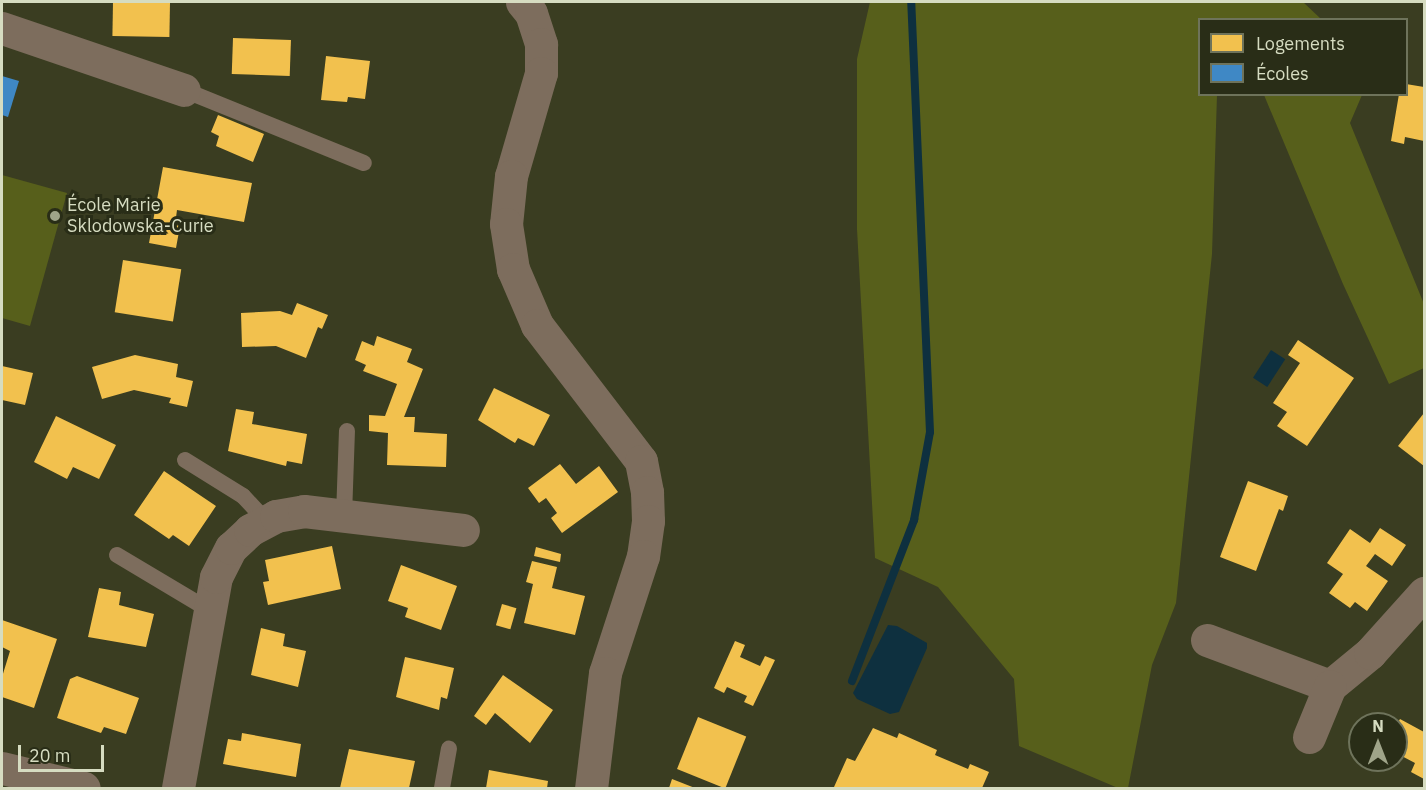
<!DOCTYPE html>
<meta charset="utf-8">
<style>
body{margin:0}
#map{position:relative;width:1426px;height:790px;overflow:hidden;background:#3a3d21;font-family:"IBM Plex Sans",sans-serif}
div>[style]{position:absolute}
.green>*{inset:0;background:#575f1b}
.water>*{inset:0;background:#0e303f;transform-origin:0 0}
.homes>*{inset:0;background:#f2c14e;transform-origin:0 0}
.schools>*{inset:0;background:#3f88c5}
.stream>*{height:8px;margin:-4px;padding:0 4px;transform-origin:4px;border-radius:4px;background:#0e303f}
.lane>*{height:16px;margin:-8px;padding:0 8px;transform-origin:8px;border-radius:8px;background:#7d6d5d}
.street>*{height:33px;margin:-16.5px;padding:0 16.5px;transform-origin:16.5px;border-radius:16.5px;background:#7d6d5d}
.dots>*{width:16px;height:16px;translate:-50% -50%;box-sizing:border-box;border:3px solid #292d17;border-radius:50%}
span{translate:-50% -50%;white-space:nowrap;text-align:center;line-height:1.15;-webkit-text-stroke:6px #292d17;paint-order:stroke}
.poi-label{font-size:18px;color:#d6dcc1}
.left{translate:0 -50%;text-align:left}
.frame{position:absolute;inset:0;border:3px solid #d6dcc1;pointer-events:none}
.legend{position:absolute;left:1198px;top:18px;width:210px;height:78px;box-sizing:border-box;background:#292d17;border:2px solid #6e735b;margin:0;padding:8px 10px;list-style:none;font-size:18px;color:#d6dcc1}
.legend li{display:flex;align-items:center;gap:12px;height:30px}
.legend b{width:30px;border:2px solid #6e735b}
.north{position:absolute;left:1348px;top:712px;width:60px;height:60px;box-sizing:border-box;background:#292d17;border:2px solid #6e735b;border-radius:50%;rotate:0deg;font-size:16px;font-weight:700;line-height:24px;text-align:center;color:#d6dcc1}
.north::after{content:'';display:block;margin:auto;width:21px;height:27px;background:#9fa489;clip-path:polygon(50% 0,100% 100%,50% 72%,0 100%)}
.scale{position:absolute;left:18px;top:745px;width:86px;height:27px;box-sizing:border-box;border:3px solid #d6dcc1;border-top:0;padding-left:8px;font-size:18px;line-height:21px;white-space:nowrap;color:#d6dcc1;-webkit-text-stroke:4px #292d17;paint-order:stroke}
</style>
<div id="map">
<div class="green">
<i style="clip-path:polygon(870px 2px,1303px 2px,1321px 19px,1200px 20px,1200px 94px,1217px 95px,1212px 254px,1176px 603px,1152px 665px,1128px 788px,1118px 788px,1019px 746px,1014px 679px,938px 587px,875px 558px,857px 229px,857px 59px)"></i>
<i style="clip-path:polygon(1264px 95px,1362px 95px,1350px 123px,1424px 304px,1424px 368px,1389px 384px,1343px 284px)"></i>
<i style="clip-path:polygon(2px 175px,67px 193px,30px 326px,2px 318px)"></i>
</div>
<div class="water">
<i style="left:1271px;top:350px;width:17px;height:33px;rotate:33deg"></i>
<i style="clip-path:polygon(888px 625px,897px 626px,927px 643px,927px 648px,899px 712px,890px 714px,857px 699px,853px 693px)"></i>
</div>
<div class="homes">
<i style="left:113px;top:2px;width:57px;height:34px;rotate:1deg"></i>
<i style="left:233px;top:38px;width:58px;height:36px;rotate:2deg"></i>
<i style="clip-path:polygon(326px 56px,370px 61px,365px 99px,348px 97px,347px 102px,321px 100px)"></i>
<i style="clip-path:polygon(1406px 84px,1424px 87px,1424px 141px,1405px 137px,1404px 144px,1391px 141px,1399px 94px,1406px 94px)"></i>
<i style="clip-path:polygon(218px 115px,264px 134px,253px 162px,216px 146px,219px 136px,211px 132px)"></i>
<i style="clip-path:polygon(163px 167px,252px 183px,244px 222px,177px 210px,175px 225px,180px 226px,176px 248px,149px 243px)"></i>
<i style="left:123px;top:260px;width:59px;height:53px;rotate:9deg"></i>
<i style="clip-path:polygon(297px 303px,328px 315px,322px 329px,318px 327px,306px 358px,276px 346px,242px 347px,241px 313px,280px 311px,292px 315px)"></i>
<i style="clip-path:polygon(377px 336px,412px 349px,407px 362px,423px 369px,404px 417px,415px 417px,414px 432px,447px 434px,446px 467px,387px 465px,388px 433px,369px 431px,369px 415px,385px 416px,397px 384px,363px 371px,366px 365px,355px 360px,362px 341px,374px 346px)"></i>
<i style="clip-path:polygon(1298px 340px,1354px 378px,1307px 446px,1277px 426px,1287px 412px,1273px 403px,1300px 363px,1288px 355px)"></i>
<i style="clip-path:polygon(135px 355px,178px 364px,176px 377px,193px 381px,187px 407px,169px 403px,171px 398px,134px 390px,102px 399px,92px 367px)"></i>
<i style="clip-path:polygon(2px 366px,33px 373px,25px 405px,2px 400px)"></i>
<i style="clip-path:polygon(494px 388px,550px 415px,534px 446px,518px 438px,515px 443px,478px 420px)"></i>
<i style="clip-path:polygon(236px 409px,254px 412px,252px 424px,307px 434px,302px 464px,287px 461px,286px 466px,228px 451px)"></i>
<i style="clip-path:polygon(1424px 413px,1424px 466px,1398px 446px)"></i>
<i style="clip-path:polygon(56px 416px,116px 445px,99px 479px,73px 467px,67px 479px,34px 462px)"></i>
<i style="clip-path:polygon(560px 464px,576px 484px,599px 466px,618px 492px,562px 533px,551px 518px,557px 513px,546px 498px,539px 503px,528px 488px)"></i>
<i style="clip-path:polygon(164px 471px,216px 506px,189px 546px,173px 535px,169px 539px,134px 515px)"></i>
<i style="clip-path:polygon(1248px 481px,1288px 496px,1283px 511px,1279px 509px,1256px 571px,1220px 557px)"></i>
<i style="clip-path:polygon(1380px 528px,1406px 545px,1392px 566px,1375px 554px,1366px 566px,1388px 581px,1367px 611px,1355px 602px,1350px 608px,1329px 593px,1343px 574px,1327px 563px,1350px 529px,1370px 543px)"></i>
<i style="clip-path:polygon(332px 546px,341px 589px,268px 605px,263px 582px,269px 581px,265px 560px)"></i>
<i style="clip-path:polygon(536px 547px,561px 554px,560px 562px,534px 556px)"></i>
<i style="clip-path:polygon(532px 561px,557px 567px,552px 588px,585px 596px,575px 635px,524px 623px,533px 584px,526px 582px)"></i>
<i style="clip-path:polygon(401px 565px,457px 586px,441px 630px,405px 617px,408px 608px,388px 601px)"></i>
<i style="clip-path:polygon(99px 588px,121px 592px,119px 605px,154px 614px,146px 647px,88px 637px)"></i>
<i style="left:502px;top:604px;width:15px;height:22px;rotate:16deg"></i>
<i style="clip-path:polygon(2px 620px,57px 639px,34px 708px,2px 697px,2px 677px,10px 651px,2px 647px)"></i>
<i style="clip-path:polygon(261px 628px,285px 634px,283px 646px,306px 651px,298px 687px,251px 675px)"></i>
<i style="clip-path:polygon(735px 641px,745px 645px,740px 657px,760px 666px,765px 656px,775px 660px,753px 706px,744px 702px,747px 696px,727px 687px,724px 693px,714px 688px)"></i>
<i style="clip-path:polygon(405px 657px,454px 668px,447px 699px,441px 697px,439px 710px,396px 697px)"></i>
<i style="clip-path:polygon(503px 675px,553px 710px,530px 743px,495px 713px,486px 725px,474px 716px)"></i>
<i style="clip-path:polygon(77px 676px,139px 698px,126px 734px,104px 727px,101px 733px,57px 718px,70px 679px)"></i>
<i style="left:698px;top:717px;width:52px;height:56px;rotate:22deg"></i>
<i style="clip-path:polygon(1400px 719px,1424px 732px,1424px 779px,1411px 772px,1415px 763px,1396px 753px,1396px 726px)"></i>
<i style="clip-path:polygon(873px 728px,897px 738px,899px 733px,937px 750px,935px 755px,968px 769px,970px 764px,989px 772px,982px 788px,834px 787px,847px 758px,855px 761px)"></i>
<i style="clip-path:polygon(242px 733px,301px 744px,296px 777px,223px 764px,228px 739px,241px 741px)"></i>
<i style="clip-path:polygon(349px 749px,415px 761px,409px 788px,340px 788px)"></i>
<i style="clip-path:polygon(489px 770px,548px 781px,547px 788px,486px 788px)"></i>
<i style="clip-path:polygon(672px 779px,695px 788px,669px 788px)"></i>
</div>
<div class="schools">
<i style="clip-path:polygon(2px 76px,19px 81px,8px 117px,2px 115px)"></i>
</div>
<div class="stream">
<i style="left:852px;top:681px;width:173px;rotate:-68.9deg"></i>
<i style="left:914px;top:520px;width:89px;rotate:-79.7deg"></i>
<i style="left:930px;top:432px;width:430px;rotate:-92.5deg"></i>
</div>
<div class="lane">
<i style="left:184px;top:90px;width:194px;rotate:22.1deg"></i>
<i style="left:185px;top:460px;width:68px;rotate:31.8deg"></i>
<i style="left:243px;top:496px;width:33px;rotate:47deg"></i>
<i style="left:344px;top:516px;width:85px;rotate:-88deg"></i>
<i style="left:117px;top:555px;width:109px;rotate:30.8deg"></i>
<i style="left:442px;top:788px;width:40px;rotate:-80deg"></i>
</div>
<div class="street">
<i style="left:522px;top:2px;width:14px;rotate:51deg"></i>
<i style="left:531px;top:13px;width:33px;rotate:72deg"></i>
<i style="left:541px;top:44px;width:29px;rotate:90deg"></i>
<i style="left:541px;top:73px;width:107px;rotate:106.2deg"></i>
<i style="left:511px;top:176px;width:48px;rotate:95.9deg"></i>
<i style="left:506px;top:224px;width:46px;rotate:81.2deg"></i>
<i style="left:513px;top:269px;width:61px;rotate:66.8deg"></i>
<i style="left:537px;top:325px;width:171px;rotate:52.6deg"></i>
<i style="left:641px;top:461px;width:32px;rotate:79deg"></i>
<i style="left:647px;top:492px;width:29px;rotate:88deg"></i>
<i style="left:648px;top:521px;width:35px;rotate:98deg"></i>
<i style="left:643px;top:556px;width:123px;rotate:108deg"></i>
<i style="left:605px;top:673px;width:116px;rotate:96.9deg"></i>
<i style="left:2px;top:28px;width:192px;rotate:18.8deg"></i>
<i style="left:1207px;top:640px;width:131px;rotate:20.5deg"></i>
<i style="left:1330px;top:686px;width:52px;rotate:-39.5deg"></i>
<i style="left:1370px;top:653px;width:81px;rotate:-48deg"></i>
<i style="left:1309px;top:737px;width:55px;rotate:-67.6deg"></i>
<i style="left:2px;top:768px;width:84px;rotate:13.7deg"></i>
<i style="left:178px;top:788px;width:214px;rotate:-79.8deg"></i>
<i style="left:216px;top:577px;width:33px;rotate:-63deg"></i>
<i style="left:231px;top:548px;width:26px;rotate:-43deg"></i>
<i style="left:250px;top:530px;width:30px;rotate:-28deg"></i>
<i style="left:276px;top:516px;width:28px;rotate:-10deg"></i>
<i style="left:304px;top:511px;width:160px;rotate:6.8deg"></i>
</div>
<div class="dots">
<i style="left:55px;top:216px;background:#9fa489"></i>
</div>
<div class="poi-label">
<span class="left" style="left:67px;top:216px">École Marie<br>Sklodowska-Curie</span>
</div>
<div class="frame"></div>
<ul class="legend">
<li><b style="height:16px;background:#f2c14e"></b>Logements</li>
<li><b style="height:16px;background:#3f88c5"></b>Écoles</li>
</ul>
<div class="north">N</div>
<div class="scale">20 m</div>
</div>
